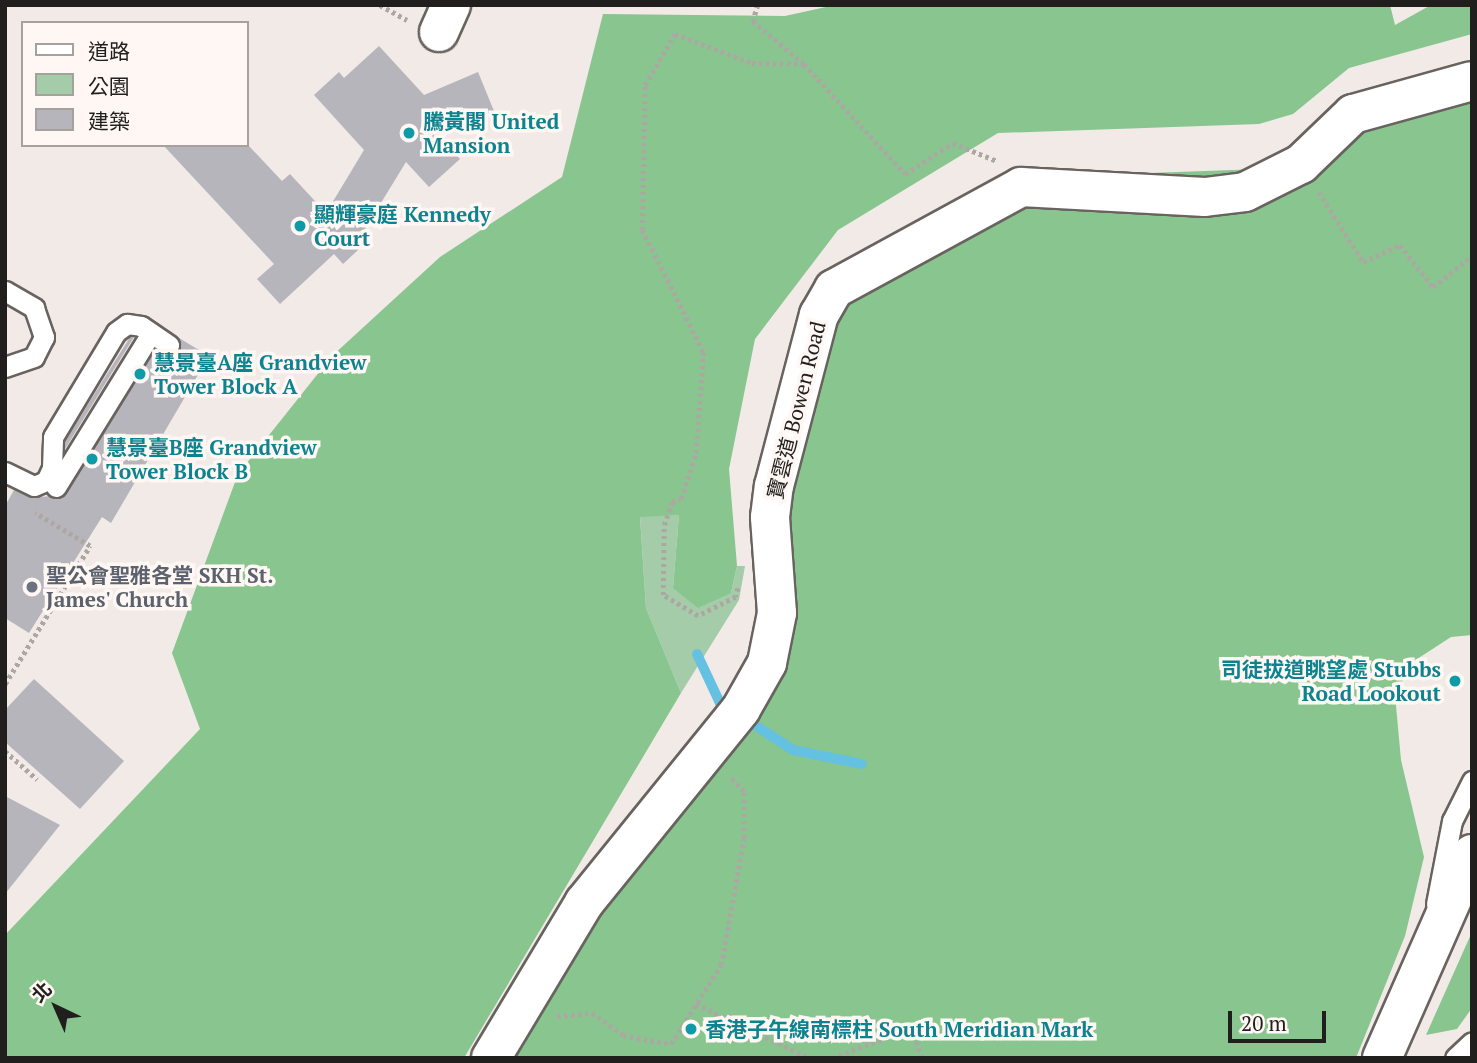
<!DOCTYPE html>
<meta charset="utf-8">
<style>
body{margin:0}
#map{position:relative;width:1477px;height:1063px;overflow:hidden;background:#f1eae6;font-family:"PT Serif","Noto Sans TC",serif}
div>[style]{position:absolute}
.green>*{inset:0;background:#a4cca8}
.forest>*{inset:0;background:#88c58f}
.stream>*{height:10px;margin:-5px;padding:0 5px;transform-origin:5px;border-radius:5px;background:#65c1e1}
.building>*{inset:0;background:#b6b5bc}
.path>*{height:4.5px;margin-top:-2.25px;transform-origin:0;background:repeating-linear-gradient(90deg,#ada7a4 0 3.5px,transparent 0 7px)}
.roads{filter:drop-shadow(2px 0 #69635f) drop-shadow(-2px 0 #69635f) drop-shadow(0 2px #69635f) drop-shadow(0 -2px #69635f)}
.lane>*{height:19px;margin:-9.5px;padding:0 9.5px;transform-origin:9.5px;border-radius:9.5px;background:#fff}
.street>*{height:38px;margin:-19px;padding:0 19px;transform-origin:19px;border-radius:19px;background:#fff}
.secondary>*{height:38px;margin:-19px;padding:0 19px;transform-origin:19px;border-radius:19px;background:#fff}
.dots>*{width:19px;height:19px;translate:-50% -50%;box-sizing:border-box;border:4px solid #fef7f3;border-radius:50%}
span{translate:-50% -50%;white-space:nowrap;text-align:center;line-height:1.15;-webkit-text-stroke:7px #fef7f3;paint-order:stroke}
.culture-label{font-size:21px;color:#0d838f;font-weight:700}
.left{translate:0 -50%;text-align:left}
.right{translate:-100% -50%;text-align:right}
.street-label{font-size:21px;color:#211f1d}
.worship-label{font-size:21px;color:#5b616d;font-weight:700}
.frame{position:absolute;inset:0;border:7px solid #211f1d;pointer-events:none}
.legend{position:absolute;left:21px;top:21px;width:228px;height:126px;box-sizing:border-box;background:#fef7f3;border:2px solid #a6a19d;margin:0;padding:9px 12px;list-style:none;font-size:21px;color:#211f1d}
.legend li{display:flex;align-items:center;gap:14px;height:35px}
.legend b{width:35px;border:2px solid #a6a19d}
.north{position:absolute;left:21px;top:972px;width:70px;height:70px;-webkit-text-stroke:5px #fef7f3;paint-order:stroke;rotate:316deg;font-size:19px;font-weight:700;line-height:28px;text-align:center;color:#211f1d}
.north::after{content:'';display:block;margin:auto;width:24px;height:32px;background:#211f1d;clip-path:polygon(50% 0,100% 100%,50% 72%,0 100%)}
.scale{position:absolute;left:1228px;top:1011px;width:98px;height:32px;box-sizing:border-box;border:4px solid #211f1d;border-top:0;padding-left:9px;font-size:21px;line-height:24px;white-space:nowrap;color:#211f1d;-webkit-text-stroke:5px #fef7f3;paint-order:stroke}
</style>
<div id="map">
<div class="green">
<i style="clip-path:polygon(679px 515px,673px 588px,731px 593px,737px 566px,745px 566px,739px 600px,681px 693px,646px 608px,640px 516px)"></i>
</div>
<div class="forest">
<i style="clip-path:polygon(835px 5px,1390px 5px,1395px 25px,1431px 5px,1472px 5px,1472px 34px,1349px 68px,1293px 114px,1259px 124px,998px 133px,838px 230px,755px 339px,729px 469px,737px 566px,731px 593px,698px 608px,673px 588px,679px 515px,640px 517px,646px 608px,681px 693px,464px 1058px,5px 1058px,5px 935px,200px 729px,172px 653px,238px 474px,332px 356px,440px 257px,562px 177px,603px 14px,785px 16px)"></i>
<i style="clip-path:polygon(1472px 81px,1472px 635px,1451px 637px,1414px 661px,1395px 695px,1401px 760px,1424px 857px,1405px 936px,1356px 1058px,514px 1058px,770px 625px,797px 355px,866px 263px,1006px 178px,1261px 169px)"></i>
<i style="clip-path:polygon(1472px 932px,1472px 1008px,1457px 1029px,1426px 1035px)"></i>
</div>
<div class="stream">
<i style="left:697px;top:654px;width:54px;rotate:64.9deg"></i>
<i style="left:720px;top:703px;width:13px;rotate:32deg"></i>
<i style="left:744px;top:718px;width:59px;rotate:33.1deg"></i>
<i style="left:793px;top:750px;width:70px;rotate:11.5deg"></i>
</div>
<div class="building">
<i style="clip-path:polygon(379px 46px,424px 95px,478px 72px,494px 111px,437px 135px,460px 159px,429px 187px,406px 162px,365px 229px,372px 237px,343px 264px,334px 254px,280px 304px,257px 279px,274px 264px,163px 145px,248px 145px,282px 181px,290px 174px,326px 213px,364px 150px,314px 95px,339px 72px,344px 78px)"></i>
<i style="clip-path:polygon(130px 337px,134px 337px,65px 449px,65px 441px)"></i>
<i style="clip-path:polygon(179px 338px,209px 356px,111px 523px,102px 517px,29px 633px,5px 618px,5px 506px,14px 490px,33px 498px,66px 494px,155px 350px,174px 356px,181px 347px)"></i>
<i style="clip-path:polygon(34px 679px,124px 761px,80px 809px,5px 742px,5px 710px)"></i>
<i style="clip-path:polygon(5px 796px,60px 825px,5px 894px)"></i>
</div>
<div class="path">
<i style="left:380px;top:5px;width:31px;rotate:29deg"></i>
<i style="left:758px;top:5px;width:17px;rotate:107deg"></i>
<i style="left:753px;top:21px;width:67px;rotate:40.1deg"></i>
<i style="left:804px;top:64px;width:149px;rotate:47.4deg"></i>
<i style="left:905px;top:174px;width:57px;rotate:-32.9deg"></i>
<i style="left:953px;top:143px;width:48px;rotate:22.2deg"></i>
<i style="left:1319px;top:192px;width:83px;rotate:57.8deg"></i>
<i style="left:1363px;top:262px;width:41px;rotate:-24.7deg"></i>
<i style="left:1400px;top:245px;width:53px;rotate:51.8deg"></i>
<i style="left:1433px;top:287px;width:50px;rotate:-38.5deg"></i>
<i style="left:738px;top:588px;width:9px;rotate:103deg"></i>
<i style="left:736px;top:597px;width:42px;rotate:153.4deg"></i>
<i style="left:698px;top:616px;width:41px;rotate:-149deg"></i>
<i style="left:663px;top:595px;width:70px;rotate:-89.2deg"></i>
<i style="left:664px;top:525px;width:24px;rotate:-71deg"></i>
<i style="left:672px;top:502px;width:9px;rotate:-18deg"></i>
<i style="left:681px;top:499px;width:48px;rotate:-71.9deg"></i>
<i style="left:696px;top:453px;width:101px;rotate:-86deg"></i>
<i style="left:703px;top:352px;width:136px;rotate:-116.6deg"></i>
<i style="left:642px;top:230px;width:145px;rotate:-88.8deg"></i>
<i style="left:645px;top:85px;width:59px;rotate:-59.5deg"></i>
<i style="left:675px;top:34px;width:82px;rotate:20.6deg"></i>
<i style="left:752px;top:63px;width:52px;rotate:1.1deg"></i>
<i style="left:5px;top:684px;width:162px;rotate:-58.4deg"></i>
<i style="left:90px;top:546px;width:64px;rotate:-149deg"></i>
<i style="left:5px;top:751px;width:43px;rotate:41.2deg"></i>
<i style="left:696px;top:1004px;width:125px;rotate:25.5deg"></i>
<i style="left:557px;top:1016px;width:35px;rotate:-5deg"></i>
<i style="left:592px;top:1013px;width:38px;rotate:35deg"></i>
<i style="left:623px;top:1035px;width:49px;rotate:10.6deg"></i>
<i style="left:671px;top:1044px;width:93px;rotate:-57.7deg"></i>
<i style="left:721px;top:965px;width:129px;rotate:-79.7deg"></i>
<i style="left:744px;top:838px;width:47px;rotate:-90deg"></i>
<i style="left:744px;top:791px;width:18px;rotate:-137deg"></i>
<i style="left:832px;top:1058px;width:85px;rotate:-20.6deg"></i>
<i style="left:912px;top:1028px;width:32px;rotate:72deg"></i>
</div>
<div class="roads">
<div class="lane">
<i style="left:5px;top:291px;width:34px;rotate:30deg"></i>
<i style="left:34px;top:308px;width:31px;rotate:71deg"></i>
<i style="left:44px;top:337px;width:22px;rotate:117deg"></i>
<i style="left:34px;top:357px;width:31px;rotate:161deg"></i>
<i style="left:5px;top:472px;width:32px;rotate:26deg"></i>
<i style="left:34px;top:486px;width:13px;rotate:-23deg"></i>
<i style="left:46px;top:481px;width:14px;rotate:-65deg"></i>
<i style="left:52px;top:468px;width:31px;rotate:-88deg"></i>
<i style="left:53px;top:437px;width:122px;rotate:-59deg"></i>
<i style="left:116px;top:332px;width:14px;rotate:-36deg"></i>
<i style="left:127px;top:324px;width:14px;rotate:8deg"></i>
<i style="left:141px;top:326px;width:34px;rotate:34deg"></i>
<i style="left:56px;top:487px;width:181px;rotate:-58.3deg"></i>
<i style="left:1436px;top:904px;width:85px;rotate:-79.1deg"></i>
<i style="left:1452px;top:821px;width:45px;rotate:-63.4deg"></i>
<i style="left:1455px;top:1058px;width:23px;rotate:-43deg"></i>
</div>
<div class="street">
<i style="left:439px;top:32px;width:30px;rotate:-66deg"></i>
<i style="left:491px;top:1058px;width:181px;rotate:-59deg"></i>
<i style="left:584px;top:903px;width:250px;rotate:-51deg"></i>
<i style="left:741px;top:709px;width:53px;rotate:-60.5deg"></i>
<i style="left:767px;top:663px;width:51px;rotate:-78.7deg"></i>
<i style="left:777px;top:613px;width:96px;rotate:-94.2deg"></i>
<i style="left:770px;top:517px;width:31px;rotate:-83deg"></i>
<i style="left:774px;top:486px;width:177px;rotate:-75.3deg"></i>
<i style="left:819px;top:315px;width:30px;rotate:-60deg"></i>
<i style="left:834px;top:289px;width:213px;rotate:-28.6deg"></i>
<i style="left:1021px;top:187px;width:184px;rotate:3.1deg"></i>
<i style="left:1205px;top:197px;width:40px;rotate:-7.1deg"></i>
<i style="left:1245px;top:192px;width:63px;rotate:-26.6deg"></i>
<i style="left:1301px;top:164px;width:72px;rotate:-43.9deg"></i>
<i style="left:1353px;top:114px;width:123px;rotate:-15.5deg"></i>
</div>
<div class="secondary">
<i style="left:1382px;top:1058px;width:223px;rotate:-66.2deg"></i>
</div>
</div>
<div class="dots">
<i style="left:409px;top:133px;background:#0f9aa8"></i>
<i style="left:300px;top:226px;background:#0f9aa8"></i>
<i style="left:140px;top:374px;background:#0f9aa8"></i>
<i style="left:92px;top:459px;background:#0f9aa8"></i>
<i style="left:32px;top:587px;background:#6b7280"></i>
<i style="left:1455px;top:681px;background:#0f9aa8"></i>
<i style="left:691px;top:1029px;background:#0f9aa8"></i>
</div>
<div class="culture-label">
<span class="left" style="left:423px;top:133px">騰黃閣 United<br>Mansion</span>
<span class="left" style="left:314px;top:226px">顯輝豪庭 Kennedy<br>Court</span>
<span class="left" style="left:154px;top:374px">慧景臺A座 Grandview<br>Tower Block A</span>
<span class="left" style="left:106px;top:459px">慧景臺B座 Grandview<br>Tower Block B</span>
<span class="right" style="left:1441px;top:681px">司徒拔道眺望處 Stubbs<br>Road Lookout</span>
<span class="left" style="left:705px;top:1029px">香港子午線南標柱 South Meridian Mark</span>
</div>
<div class="street-label">
<span style="left:796px;top:410px;rotate:-76deg">寶雲道 Bowen Road</span>
</div>
<div class="worship-label">
<span class="left" style="left:46px;top:587px">聖公會聖雅各堂 SKH St.<br>James' Church</span>
</div>
<div class="frame"></div>
<ul class="legend">
<li><b style="height:9px;background:#fff"></b>道路</li>
<li><b style="height:19px;background:#a4cca8"></b>公園</li>
<li><b style="height:19px;background:#b6b5bc"></b>建築</li>
</ul>
<div class="north">北</div>
<div class="scale">20 m</div>
</div>
